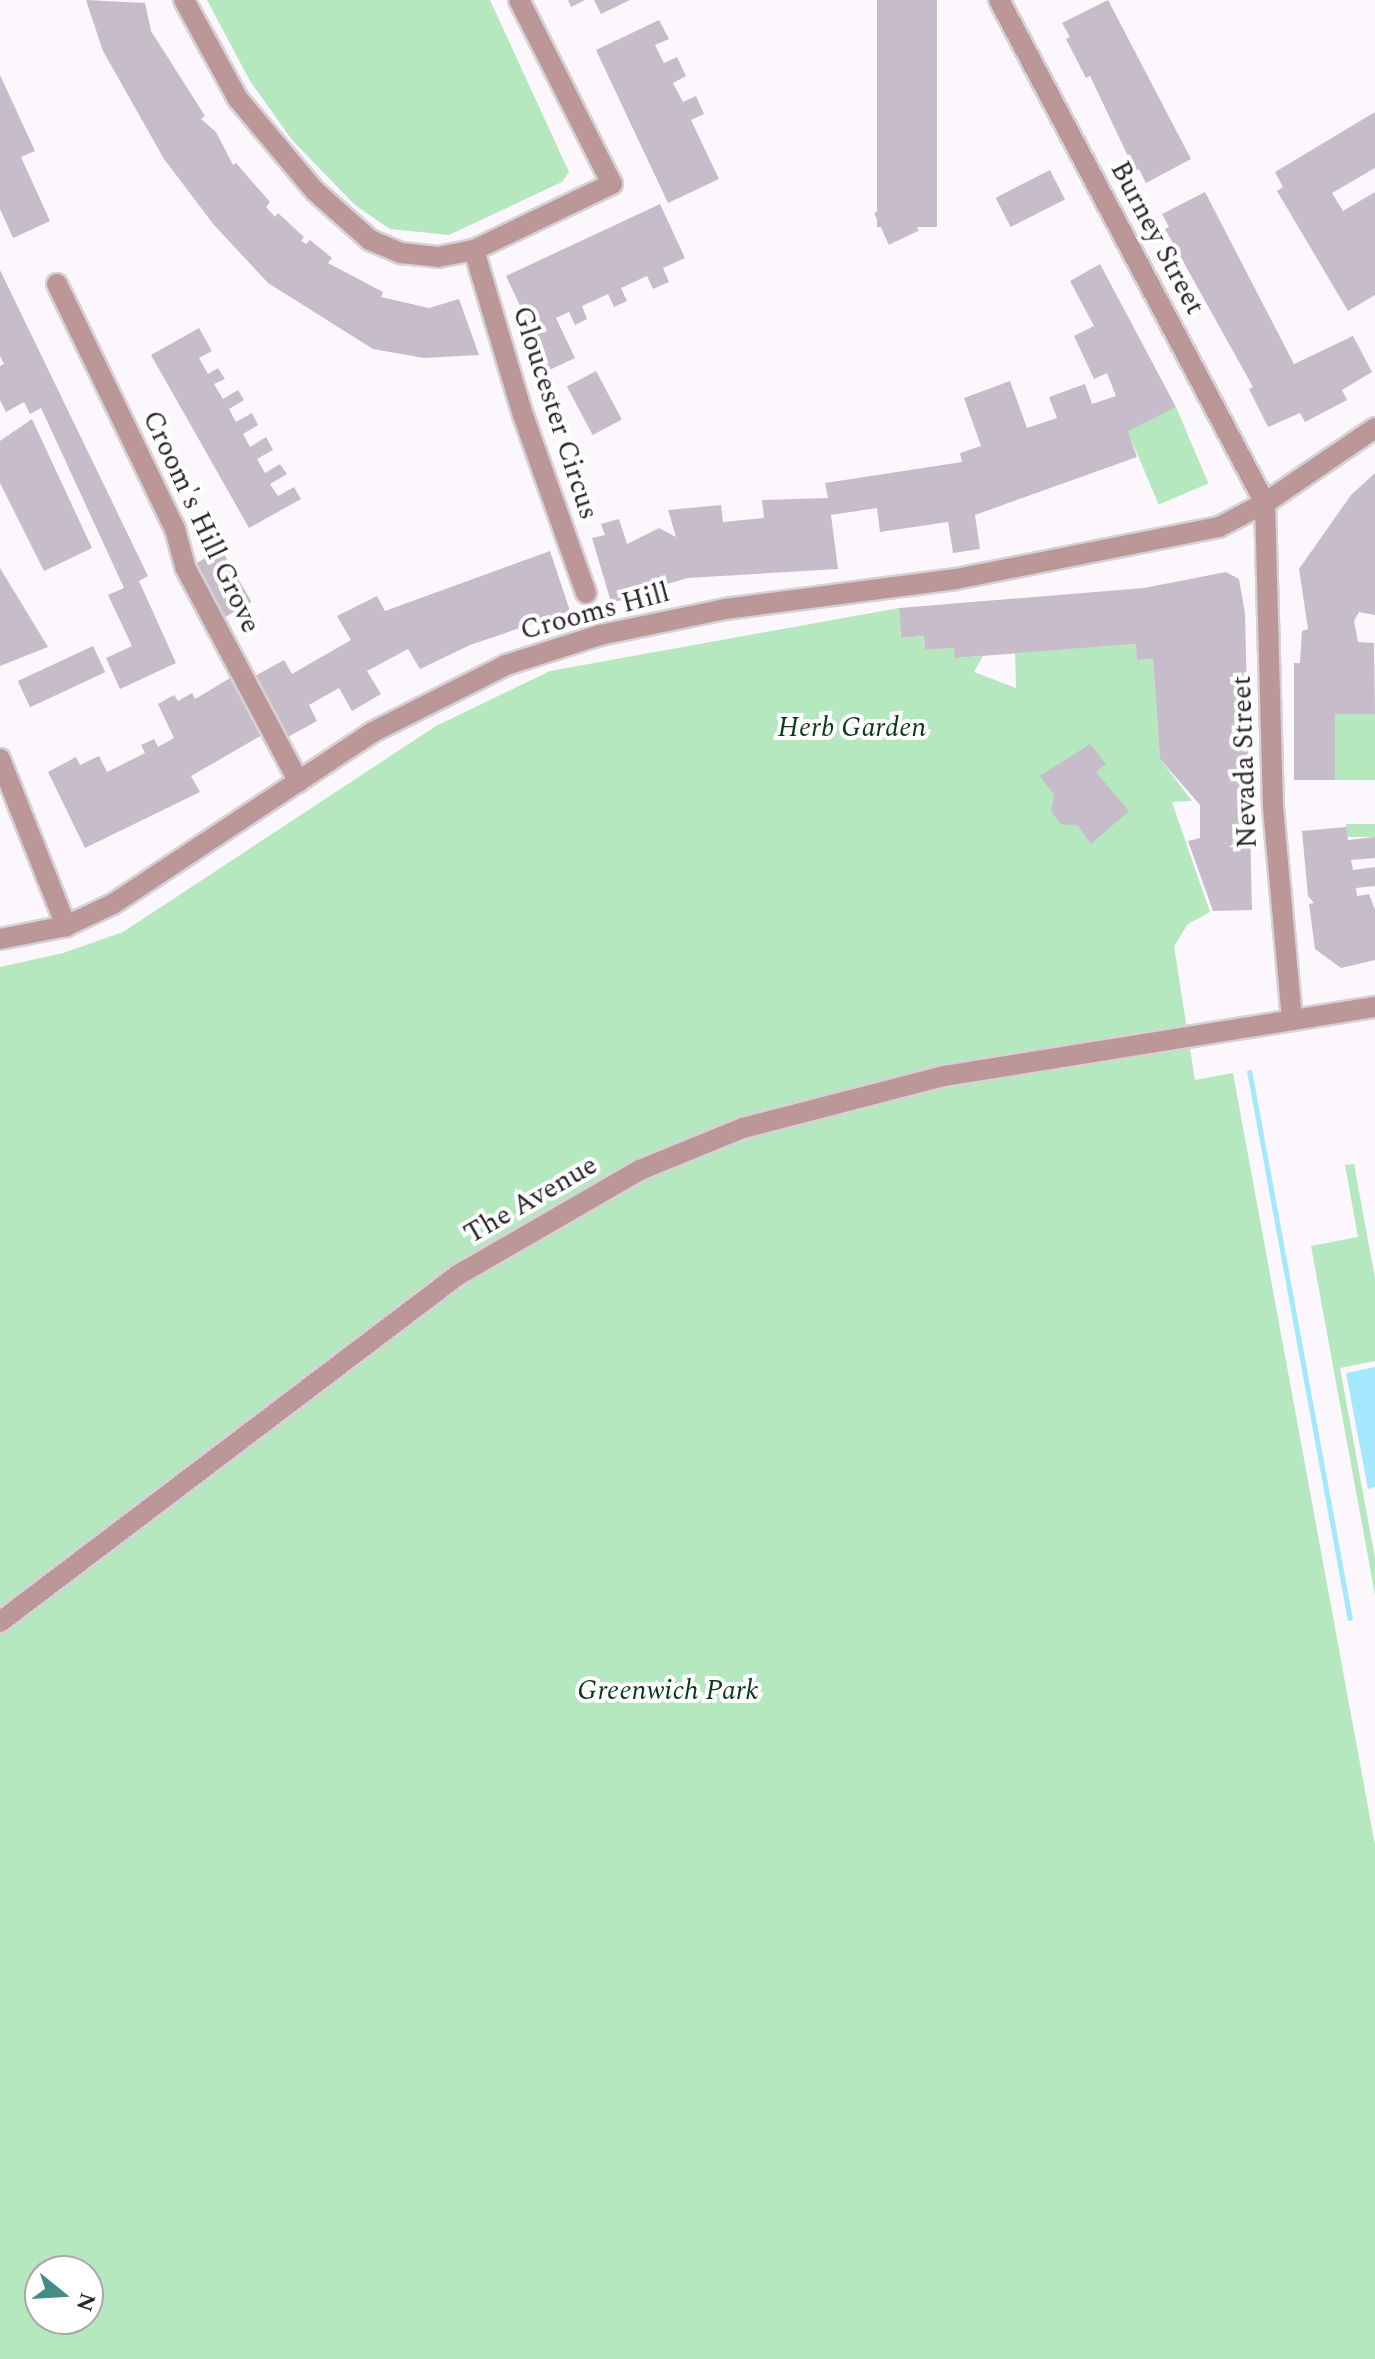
<!DOCTYPE html>
<style>
body{margin:0}
#map{position:relative;width:1375px;height:2359px;overflow:hidden;background:#fcf7fd;font-family:Spectral,serif}
div>[style]{position:absolute}
.green>*{inset:0;background:#b6e8bf;transform-origin:0 0}
.water>*{inset:0;background:#a3e8fd}
.building>*{inset:0;background:#c7bdca;transform-origin:0 0}
.roads{filter:drop-shadow(2px 0 #d6d1d7) drop-shadow(-2px 0 #d6d1d7) drop-shadow(0 2px #d6d1d7) drop-shadow(0 -2px #d6d1d7)}
.street>*{height:20px;margin:-10px;padding:0 10px;transform-origin:10px;border-radius:10px;background:#bb9897}
span{translate:-50% -50%;white-space:nowrap;text-align:center;line-height:1.15;-webkit-text-stroke:8px #fff;paint-order:stroke}
.street-label{font-size:28px;color:#282429}
.park-label{font-size:28px;color:#0a391a;font-style:italic}
.north{position:absolute;left:24px;top:2255px;width:80px;height:80px;box-sizing:border-box;background:#fff;border:2px solid #a9a7a9;border-radius:50%;rotate:108deg;font-size:22px;font-weight:700;line-height:32px;text-align:center;color:#282429}
.north::after{content:'';display:block;margin:auto;width:28px;height:36px;background:#458c86;clip-path:polygon(50% 0,100% 100%,50% 72%,0 100%)}
</style>
<div id="map">
<div class="green">
<i style="clip-path:polygon(207px 0,490px 0,569px 172px,562px 182px,449px 235px,390px 229px,355px 205px,292px 140px,250px 81px)"></i>
<i style="left:1176px;top:407px;width:83px;height:54px;rotate:67deg"></i>
<i style="clip-path:polygon(evenodd,899px 608px,901px 638px,924px 636px,925px 650px,954px 648px,956px 658px,983px 656px,974px 672px,1016px 688px,1015px 653px,1136px 644px,1138px 660px,1153px 659px,1160px 759px,1192px 801px,1172px 802px,1210px 912px,1188px 924px,1174px 946px,1194px 1074px,1195px 1080px,1233px 1073px,1375px 1845px,1375px 2359px,0 2359px,0 967px,63px 953px,123px 932px,436px 726px,550px 671px,899px 608px,40px 2271px,88px 2271px,88px 2319px,40px 2319px,40px 2271px)"></i>
<i style="left:1335px;top:714px;width:40px;height:66px"></i>
<i style="left:1375px;top:824px;width:13px;height:29px;rotate:90deg"></i>
<i style="clip-path:polygon(1354px 1164px,1375px 1278px,1375px 1361px,1340px 1368px,1375px 1558px,1375px 1595px,1311px 1246px,1358px 1237px,1345px 1165px)"></i>
</div>
<div class="water">
<i style="clip-path:polygon(1252px 1070px,1353px 1620px,1348px 1621px,1252px 1098px,1247px 1071px)"></i>
<i style="clip-path:polygon(1375px 1367px,1375px 1487px,1368px 1489px,1346px 1373px)"></i>
</div>
<div class="building">
<i style="clip-path:polygon(86px 0,145px 3px,151px 31px,205px 116px,201px 119px,216px 132px,233px 165px,236px 163px,270px 202px,266px 207px,275px 217px,278px 213px,304px 237px,301px 241px,306px 244px,310px 240px,332px 258px,328px 263px,383px 292px,381px 297px,429px 308px,459px 299px,479px 355px,424px 358px,373px 349px,268px 283px,214px 225px,164px 159px,103px 51px)"></i>
<i style="clip-path:polygon(568px 0,585px 0,571px 7px)"></i>
<i style="clip-path:polygon(594px 0,630px 0,601px 14px)"></i>
<i style="left:877px;top:0;width:60px;height:227px"></i>
<i style="clip-path:polygon(1108px 0,1191px 159px,1146px 183px,1139px 169px,1135px 171px,1090px 76px,1086px 78px,1066px 39px,1070px 37px,1062px 23px)"></i>
<i style="clip-path:polygon(659px 20px,669px 39px,655px 45px,664px 63px,677px 57px,686px 76px,673px 83px,683px 102px,696px 96px,704px 114px,691px 120px,719px 179px,668px 203px,596px 50px)"></i>
<i style="clip-path:polygon(0 75px,35px 151px,21px 157px,50px 221px,13px 238px,0 209px)"></i>
<i style="clip-path:polygon(1375px 112px,1375px 168px,1332px 193px,1343px 211px,1375px 192px,1375px 295px,1348px 311px,1277px 191px,1283px 187px,1275px 172px)"></i>
<i style="left:1050px;top:170px;width:33px;height:61px;rotate:63deg"></i>
<i style="clip-path:polygon(1205px 192px,1294px 364px,1353px 336px,1372px 372px,1342px 390px,1347px 400px,1305px 422px,1300px 413px,1268px 427px,1249px 389px,1253px 387px,1165px 229px,1169px 227px,1162px 214px)"></i>
<i style="left:904px;top:199px;width:35px;height:33px;rotate:65deg"></i>
<i style="clip-path:polygon(660px 204px,685px 258px,663px 268px,669px 282px,653px 289px,647px 276px,621px 288px,627px 301px,614px 307px,608px 294px,582px 306px,587px 319px,575px 325px,569px 312px,556px 318px,575px 358px,541px 374px,520px 329px,529px 325px,506px 276px)"></i>
<i style="clip-path:polygon(1100px 264px,1176px 407px,1128px 431px,1137px 457px,975px 515px,980px 549px,953px 553px,948px 522px,880px 532px,877px 508px,831px 515px,838px 569px,688px 578px,657px 587px,648px 596px,611px 602px,592px 538px,605px 535px,601px 524px,619px 519px,627px 544px,659px 528px,676px 537px,668px 510px,721px 505px,723px 522px,764px 518px,762px 500px,828px 498px,825px 483px,962px 462px,960px 453px,981px 446px,964px 398px,1010px 381px,1027px 428px,1057px 418px,1049px 397px,1085px 384px,1092px 404px,1116px 396px,1107px 373px,1094px 379px,1074px 336px,1094px 326px,1070px 281px)"></i>
<i style="clip-path:polygon(0 270px,148px 576px,139px 581px,176px 663px,120px 689px,106px 658px,132px 646px,108px 595px,124px 588px,41px 408px,30px 414px,24px 402px,6px 412px,0 400px,0 366px,4px 364px,0 356px)"></i>
<i style="clip-path:polygon(199px 328px,212px 351px,199px 358px,208px 374px,218px 368px,225px 379px,214px 384px,223px 399px,238px 390px,244px 400px,229px 409px,236px 422px,252px 413px,258px 425px,243px 434px,250px 447px,266px 437px,273px 450px,257px 459px,265px 473px,280px 464px,287px 474px,270px 484px,278px 496px,294px 487px,301px 499px,249px 528px,151px 355px)"></i>
<i style="left:596px;top:371px;width:55px;height:33px;rotate:62deg"></i>
<i style="clip-path:polygon(32px 419px,92px 548px,44px 571px,0 483px,0 441px)"></i>
<i style="clip-path:polygon(1375px 473px,1375px 615px,1359px 612px,1354px 621px,1358px 642px,1374px 643px,1375px 714px,1335px 714px,1335px 780px,1294px 780px,1294px 663px,1300px 663px,1302px 631px,1308px 629px,1299px 569px,1351px 495px)"></i>
<i style="left:221px;top:549px;width:61px;height:31px;rotate:60deg"></i>
<i style="clip-path:polygon(550px 551px,570px 611px,470px 645px,420px 669px,408px 649px,367px 671px,381px 694px,352px 711px,339px 688px,309px 705px,317px 721px,286px 738px,253px 677px,284px 660px,292px 674px,351px 640px,337px 616px,377px 596px,385px 611px)"></i>
<i style="clip-path:polygon(0 568px,48px 647px,0 666px)"></i>
<i style="clip-path:polygon(1226px 572px,1239px 579px,1245px 613px,1252px 910px,1213px 911px,1188px 841px,1200px 838px,1200px 805px,1160px 759px,1153px 659px,1137px 660px,1136px 644px,955px 658px,954px 648px,925px 650px,924px 636px,901px 638px,899px 608px,1144px 588px)"></i>
<i style="left:93px;top:646px;width:29px;height:83px;rotate:65deg"></i>
<i style="clip-path:polygon(232px 677px,264px 734px,191px 776px,200px 792px,85px 848px,48px 772px,76px 757px,80px 765px,99px 756px,107px 772px,145px 753px,141px 745px,154px 739px,158px 747px,174px 738px,158px 704px,174px 695px,178px 701px,192px 693px,195px 699px)"></i>
<i style="clip-path:polygon(1090px 744px,1106px 764px,1096px 772px,1129px 811px,1091px 844px,1078px 826px,1061px 824px,1051px 811px,1054px 795px,1040px 776px)"></i>
<i style="clip-path:polygon(1346px 827px,1348px 840px,1375px 837px,1375px 858px,1351px 860px,1353px 870px,1375px 867px,1375px 886px,1356px 888px,1357px 896px,1369px 894px,1375px 910px,1375px 960px,1341px 968px,1315px 949px,1309px 904px,1314px 903px,1308px 896px,1302px 831px)"></i>
</div>
<div class="roads">
<div class="street">
<i style="left:184px;top:0;width:113px;rotate:61.4deg"></i>
<i style="left:238px;top:99px;width:120px;rotate:50.1deg"></i>
<i style="left:315px;top:191px;width:74px;rotate:41.7deg"></i>
<i style="left:370px;top:240px;width:34px;rotate:23deg"></i>
<i style="left:401px;top:253px;width:37px;rotate:6deg"></i>
<i style="left:438px;top:257px;width:37px;rotate:-11deg"></i>
<i style="left:474px;top:250px;width:153px;rotate:-25.6deg"></i>
<i style="left:612px;top:184px;width:206px;rotate:-116.8deg"></i>
<i style="left:999px;top:0;width:569px;rotate:62.13deg"></i>
<i style="left:1265px;top:503px;width:304px;rotate:88.5deg"></i>
<i style="left:1273px;top:807px;width:214px;rotate:84.9deg"></i>
<i style="left:474px;top:250px;width:172px;rotate:73.5deg"></i>
<i style="left:523px;top:415px;width:189px;rotate:70.5deg"></i>
<i style="left:57px;top:284px;width:272px;rotate:64.3deg"></i>
<i style="left:175px;top:529px;width:39px;rotate:75deg"></i>
<i style="left:185px;top:567px;width:243px;rotate:62.1deg"></i>
<i style="left:0;top:759px;width:180px;rotate:68.4deg"></i>
<i style="left:0;top:939px;width:67px;rotate:-11.1deg"></i>
<i style="left:66px;top:926px;width:52px;rotate:-25.1deg"></i>
<i style="left:113px;top:904px;width:312px;rotate:-33.5deg"></i>
<i style="left:373px;top:732px;width:149px;rotate:-26.7deg"></i>
<i style="left:506px;top:665px;width:99px;rotate:-17.7deg"></i>
<i style="left:600px;top:635px;width:128px;rotate:-11.7deg"></i>
<i style="left:725px;top:609px;width:233px;rotate:-7.4deg"></i>
<i style="left:956px;top:579px;width:268px;rotate:-11.2deg"></i>
<i style="left:1219px;top:527px;width:52px;rotate:-27.6deg"></i>
<i style="left:1265px;top:503px;width:133px;rotate:-34.3deg"></i>
<i style="left:0;top:1622px;width:575px;rotate:-37.15deg"></i>
<i style="left:458px;top:1275px;width:210px;rotate:-30deg"></i>
<i style="left:640px;top:1170px;width:111px;rotate:-22.2deg"></i>
<i style="left:743px;top:1128px;width:208px;rotate:-14.5deg"></i>
<i style="left:944px;top:1076px;width:436px;rotate:-9.1deg"></i>
</div>
</div>
<div class="street-label">
<span style="left:1157px;top:238px;rotate:62deg">Burney Street</span>
<span style="left:555px;top:413px;rotate:72deg">Gloucester Circus</span>
<span style="left:201px;top:522px;rotate:65deg">Croom's Hill Grove</span>
<span style="left:595px;top:612px;rotate:-15deg">Crooms Hill</span>
<span style="left:1245px;top:762px;rotate:-92deg">Nevada Street</span>
<span style="left:531px;top:1200px;rotate:-30deg">The Avenue</span>
</div>
<div class="park-label">
<span style="left:852px;top:728px">Herb Garden</span>
<span style="left:668px;top:1691px">Greenwich Park</span>
</div>
<div class="north">N</div>
</div>
